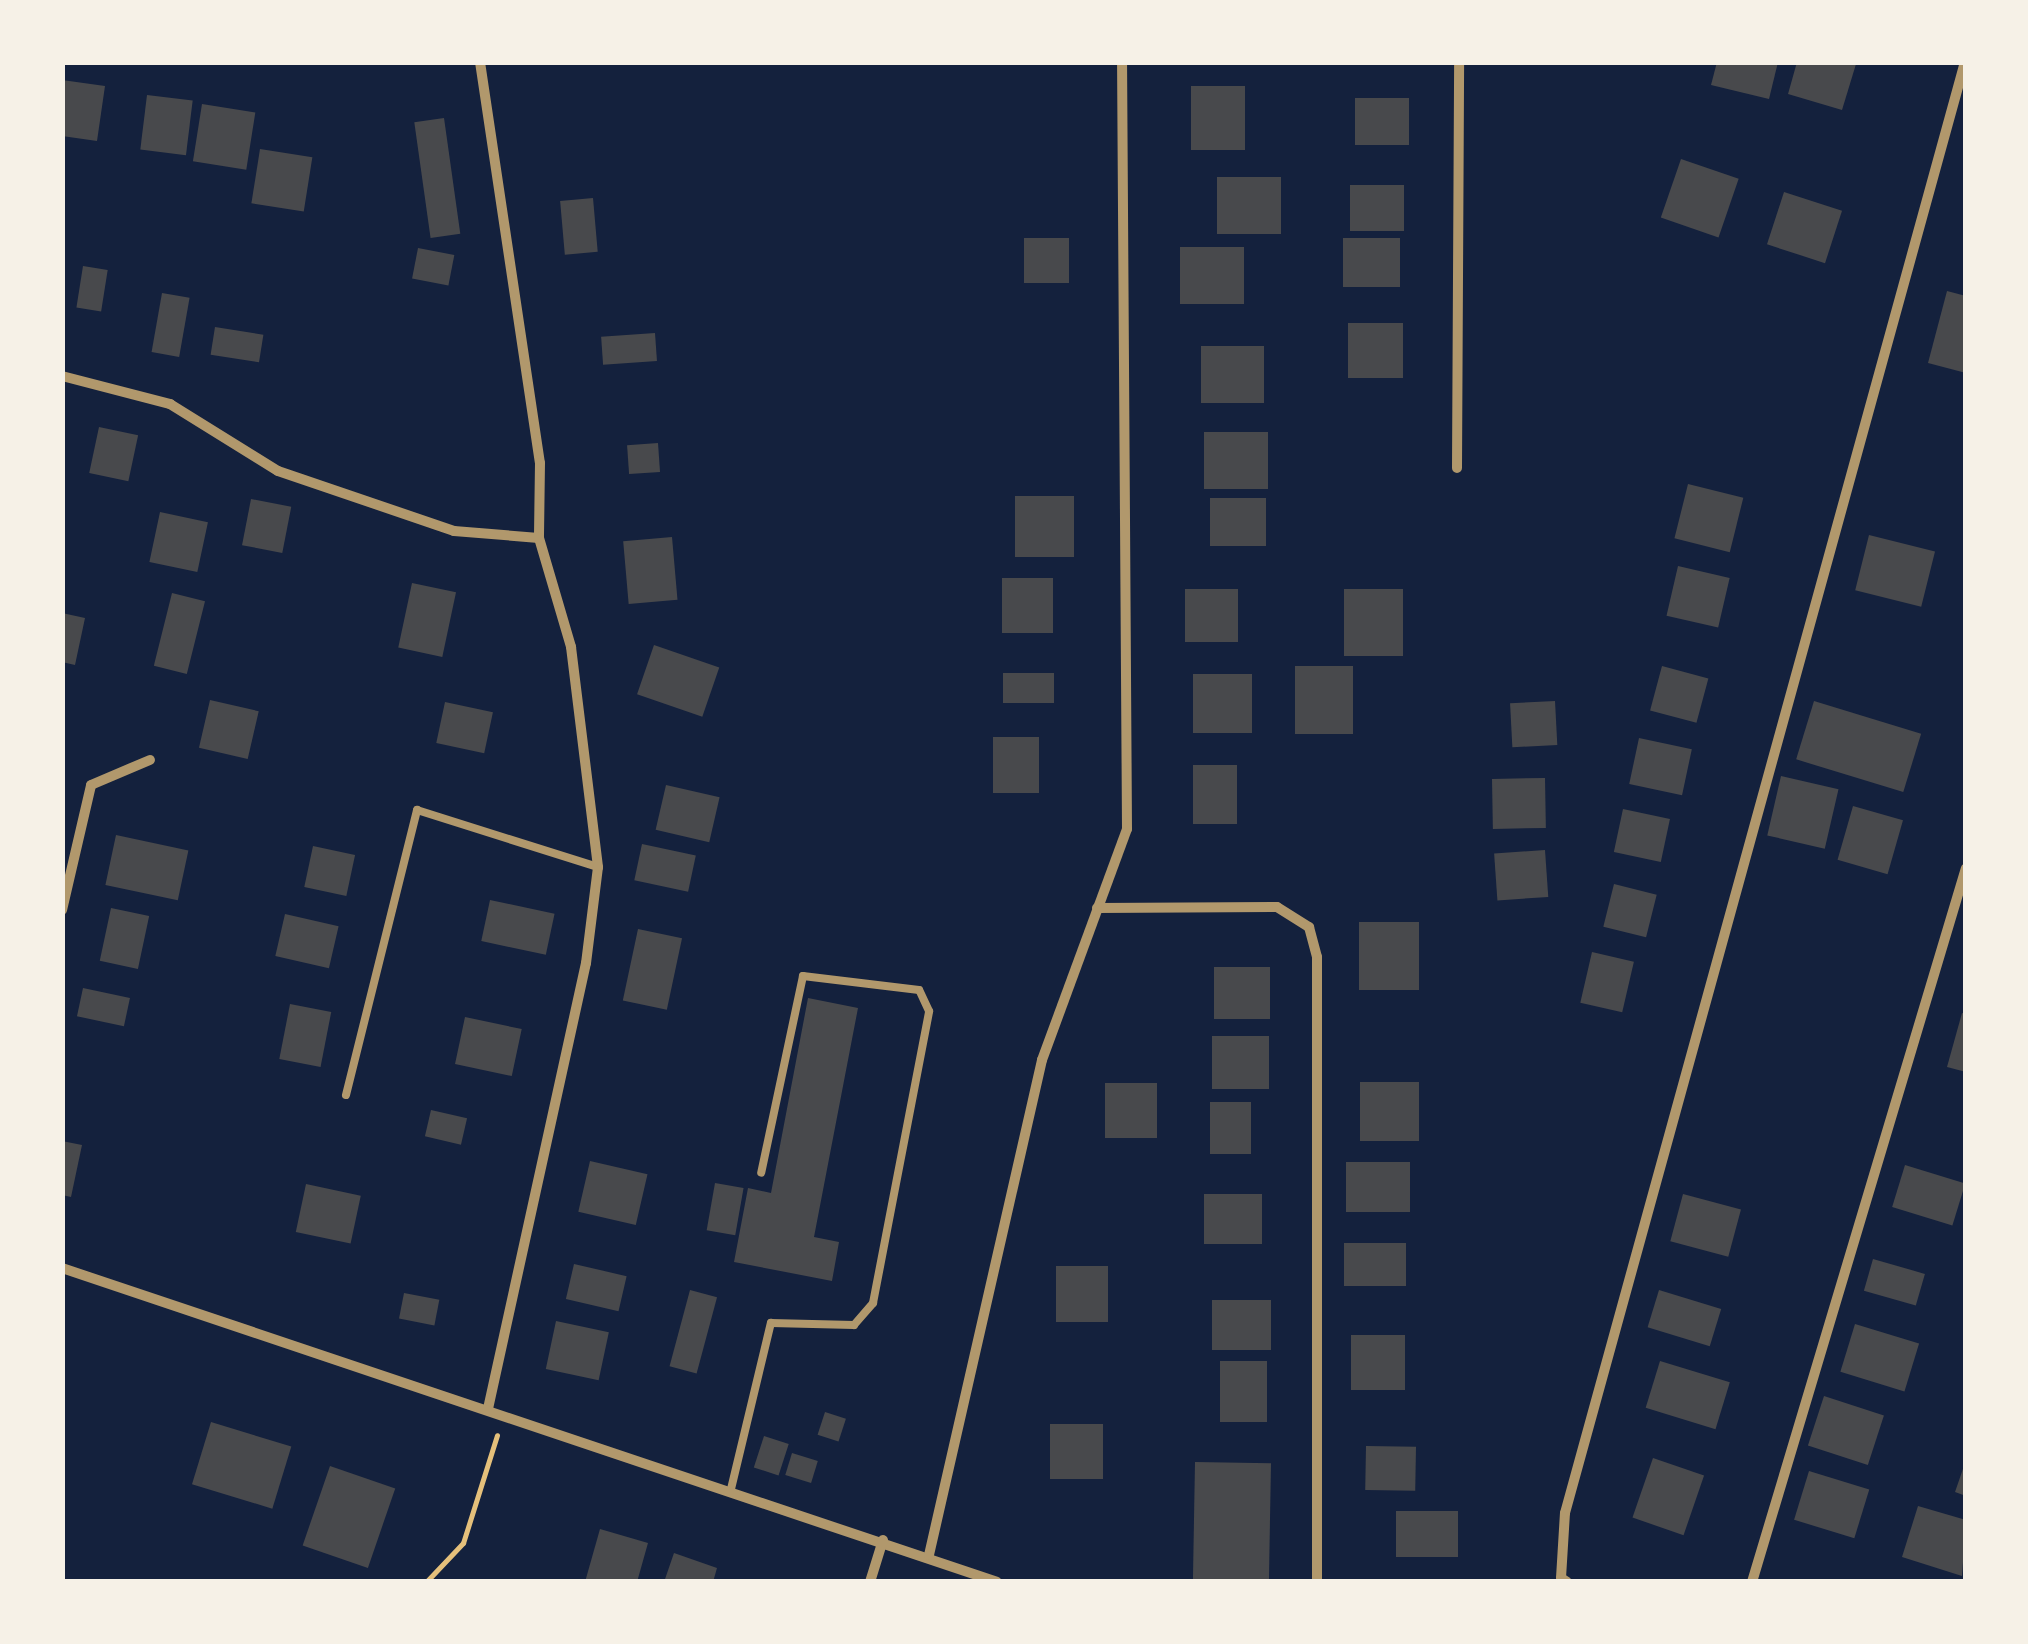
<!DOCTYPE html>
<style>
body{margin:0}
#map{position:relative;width:2028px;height:1644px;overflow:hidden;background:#14213d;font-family:"DejaVu Sans",sans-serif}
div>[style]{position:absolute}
.building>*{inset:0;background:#48494c;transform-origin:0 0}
.path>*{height:5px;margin:-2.5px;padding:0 2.5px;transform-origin:2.5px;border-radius:2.5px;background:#e5c07b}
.service>*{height:8px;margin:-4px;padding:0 4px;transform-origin:4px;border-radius:4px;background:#b1986c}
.minor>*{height:10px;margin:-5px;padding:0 5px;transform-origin:5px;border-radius:5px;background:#b1986c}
span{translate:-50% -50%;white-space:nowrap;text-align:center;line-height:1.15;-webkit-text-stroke:10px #f6f1e7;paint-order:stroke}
.frame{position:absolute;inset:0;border:65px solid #f6f1e7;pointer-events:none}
</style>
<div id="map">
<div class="building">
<i style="clip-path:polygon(1717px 62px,1778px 62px,1769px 99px,1711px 85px)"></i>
<i style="clip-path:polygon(1797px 62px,1856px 64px,1842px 110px,1788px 94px)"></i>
<i style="clip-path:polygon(62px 80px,105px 86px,97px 141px,62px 136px)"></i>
<i style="left:1191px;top:86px;width:54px;height:64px"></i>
<i style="left:147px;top:95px;width:46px;height:55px;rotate:7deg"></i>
<i style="left:1355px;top:98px;width:54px;height:47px"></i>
<i style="left:202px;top:104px;width:54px;height:58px;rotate:9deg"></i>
<i style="left:444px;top:118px;width:117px;height:30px;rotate:82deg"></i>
<i style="left:260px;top:149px;width:53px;height:55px;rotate:9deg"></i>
<i style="left:1681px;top:159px;width:61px;height:62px;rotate:19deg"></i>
<i style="left:1217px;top:177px;width:64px;height:57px"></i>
<i style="left:1350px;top:185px;width:54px;height:46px"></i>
<i style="left:1784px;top:192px;width:61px;height:55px;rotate:18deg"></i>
<i style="left:593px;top:198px;width:54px;height:33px;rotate:85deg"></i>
<i style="left:1024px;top:238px;width:45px;height:45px"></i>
<i style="left:1343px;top:238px;width:57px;height:49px"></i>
<i style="left:1180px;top:247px;width:64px;height:57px"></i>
<i style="left:418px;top:248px;width:37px;height:31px;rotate:11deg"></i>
<i style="left:83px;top:266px;width:25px;height:42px;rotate:9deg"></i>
<i style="clip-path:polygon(1947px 291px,1966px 296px,1966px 373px,1928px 363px)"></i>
<i style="left:162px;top:293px;width:28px;height:60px;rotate:10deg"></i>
<i style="left:1348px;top:323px;width:55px;height:55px"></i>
<i style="left:215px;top:327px;width:49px;height:28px;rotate:9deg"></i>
<i style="left:655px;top:333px;width:28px;height:54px;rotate:86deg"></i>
<i style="left:1201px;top:346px;width:63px;height:57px"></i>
<i style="left:99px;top:427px;width:40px;height:47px;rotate:12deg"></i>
<i style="left:1204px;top:432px;width:64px;height:57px"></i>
<i style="left:658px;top:443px;width:29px;height:31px;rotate:86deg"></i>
<i style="left:1688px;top:484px;width:57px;height:56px;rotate:14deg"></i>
<i style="left:1015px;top:496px;width:59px;height:61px"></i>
<i style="left:1266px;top:498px;width:48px;height:56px;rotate:90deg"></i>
<i style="left:251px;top:499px;width:41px;height:47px;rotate:11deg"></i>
<i style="left:160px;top:512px;width:49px;height:51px;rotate:12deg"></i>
<i style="left:1869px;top:535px;width:68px;height:57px;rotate:14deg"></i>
<i style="left:672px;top:537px;width:63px;height:49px;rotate:85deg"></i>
<i style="left:1678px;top:566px;width:53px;height:51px;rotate:13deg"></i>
<i style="left:1002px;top:578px;width:51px;height:55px"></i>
<i style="left:412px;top:583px;width:45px;height:66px;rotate:12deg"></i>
<i style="left:1185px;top:589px;width:53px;height:53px"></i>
<i style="left:1344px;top:589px;width:59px;height:67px"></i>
<i style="left:172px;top:593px;width:34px;height:75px;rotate:14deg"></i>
<i style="clip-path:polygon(62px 613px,85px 618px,75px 665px,62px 662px)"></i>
<i style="left:654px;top:645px;width:69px;height:52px;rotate:19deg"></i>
<i style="left:1295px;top:666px;width:58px;height:68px"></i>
<i style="left:1662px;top:666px;width:48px;height:46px;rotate:15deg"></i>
<i style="left:1003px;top:673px;width:51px;height:30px"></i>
<i style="left:1193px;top:674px;width:59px;height:59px"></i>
<i style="left:210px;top:700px;width:50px;height:49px;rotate:13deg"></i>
<i style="left:1555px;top:701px;width:44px;height:45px;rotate:87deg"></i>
<i style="left:1814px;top:701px;width:112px;height:61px;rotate:17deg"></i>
<i style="left:445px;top:702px;width:49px;height:42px;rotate:12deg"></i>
<i style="left:993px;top:737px;width:46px;height:56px"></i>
<i style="left:1639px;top:738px;width:54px;height:47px;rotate:12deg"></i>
<i style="left:1193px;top:765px;width:44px;height:59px"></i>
<i style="left:1781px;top:776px;width:59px;height:61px;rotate:13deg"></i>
<i style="left:1545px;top:778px;width:50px;height:53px;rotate:89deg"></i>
<i style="left:666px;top:785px;width:55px;height:46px;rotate:13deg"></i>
<i style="left:1853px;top:806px;width:52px;height:56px;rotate:16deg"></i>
<i style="left:1623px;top:809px;width:48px;height:44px;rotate:12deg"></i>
<i style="left:116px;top:835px;width:74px;height:51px;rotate:12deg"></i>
<i style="left:642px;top:844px;width:55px;height:37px;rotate:12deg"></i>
<i style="left:313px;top:846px;width:43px;height:42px;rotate:12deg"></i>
<i style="left:1545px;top:850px;width:47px;height:51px;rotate:86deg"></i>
<i style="left:1614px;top:884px;width:44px;height:44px;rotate:14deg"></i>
<i style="left:490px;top:900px;width:66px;height:42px;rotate:12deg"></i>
<i style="left:111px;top:908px;width:39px;height:54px;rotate:12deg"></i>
<i style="left:285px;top:914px;width:55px;height:43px;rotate:13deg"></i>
<i style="left:1359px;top:922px;width:60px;height:68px"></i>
<i style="left:638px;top:929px;width:45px;height:73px;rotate:12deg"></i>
<i style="left:1592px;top:952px;width:43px;height:52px;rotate:13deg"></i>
<i style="left:1214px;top:967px;width:56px;height:52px"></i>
<i style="left:83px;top:988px;width:48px;height:29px;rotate:12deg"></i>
<i style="clip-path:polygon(808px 998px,858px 1008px,814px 1237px,839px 1242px,832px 1281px,734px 1262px,748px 1188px,771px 1193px)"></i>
<i style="left:290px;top:1004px;width:42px;height:56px;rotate:11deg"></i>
<i style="clip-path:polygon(1962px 1013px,1966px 1014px,1966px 1072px,1947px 1067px)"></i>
<i style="left:465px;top:1017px;width:58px;height:48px;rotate:12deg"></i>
<i style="left:1212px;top:1036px;width:57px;height:53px"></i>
<i style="left:1360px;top:1082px;width:59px;height:59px"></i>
<i style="left:1105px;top:1083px;width:52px;height:55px"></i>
<i style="left:1210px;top:1102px;width:41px;height:52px"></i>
<i style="left:431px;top:1110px;width:37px;height:27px;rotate:13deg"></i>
<i style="clip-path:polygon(62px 1141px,82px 1145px,71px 1197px,62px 1195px)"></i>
<i style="left:590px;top:1161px;width:59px;height:52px;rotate:13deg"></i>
<i style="left:1410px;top:1162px;width:50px;height:64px;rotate:90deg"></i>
<i style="left:1905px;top:1165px;width:63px;height:44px;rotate:17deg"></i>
<i style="left:715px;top:1183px;width:29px;height:48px;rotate:10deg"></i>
<i style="left:306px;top:1184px;width:56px;height:49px;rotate:12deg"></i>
<i style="left:1204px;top:1194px;width:58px;height:50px"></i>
<i style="left:1683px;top:1194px;width:60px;height:49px;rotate:15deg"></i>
<i style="left:1344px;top:1243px;width:62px;height:43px"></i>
<i style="left:1873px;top:1259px;width:54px;height:33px;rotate:16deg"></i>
<i style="left:574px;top:1264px;width:54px;height:36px;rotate:13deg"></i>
<i style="left:1108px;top:1266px;width:56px;height:52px;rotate:90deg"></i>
<i style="left:690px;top:1290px;width:28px;height:79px;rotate:15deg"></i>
<i style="left:1659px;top:1290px;width:65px;height:39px;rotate:17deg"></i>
<i style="left:404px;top:1293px;width:36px;height:26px;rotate:11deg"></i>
<i style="left:1271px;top:1300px;width:50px;height:59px;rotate:90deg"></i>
<i style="left:556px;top:1321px;width:54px;height:49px;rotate:12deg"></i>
<i style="left:1855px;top:1324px;width:67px;height:50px;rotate:17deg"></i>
<i style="left:1351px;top:1335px;width:54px;height:55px"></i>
<i style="left:1220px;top:1361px;width:47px;height:61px"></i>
<i style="left:1660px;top:1361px;width:73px;height:49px;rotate:17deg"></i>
<i style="left:1824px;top:1396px;width:63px;height:52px;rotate:18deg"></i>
<i style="left:825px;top:1412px;width:22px;height:24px;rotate:18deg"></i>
<i style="left:211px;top:1422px;width:84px;height:65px;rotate:17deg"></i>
<i style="left:1050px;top:1424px;width:53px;height:55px"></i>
<i style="left:764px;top:1436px;width:26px;height:33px;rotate:18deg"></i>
<i style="left:1366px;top:1446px;width:50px;height:44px;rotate:1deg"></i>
<i style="left:792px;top:1453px;width:27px;height:23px;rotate:17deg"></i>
<i style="left:1653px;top:1458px;width:54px;height:63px;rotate:19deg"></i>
<i style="clip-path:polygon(1966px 1460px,1966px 1496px,1955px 1492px)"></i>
<i style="left:1195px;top:1462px;width:76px;height:120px;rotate:1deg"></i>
<i style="left:330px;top:1466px;width:69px;height:84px;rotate:19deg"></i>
<i style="left:1809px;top:1471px;width:63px;height:51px;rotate:17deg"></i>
<i style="clip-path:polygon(1918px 1506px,1966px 1520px,1962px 1576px,1902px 1557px)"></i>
<i style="left:1396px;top:1511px;width:62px;height:46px"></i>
<i style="clip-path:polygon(600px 1529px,648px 1543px,637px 1582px,585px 1582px)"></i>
<i style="clip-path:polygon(674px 1553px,717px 1568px,713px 1582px,664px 1582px)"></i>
</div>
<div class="path">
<i style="left:426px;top:1582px;width:54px;rotate:-46.5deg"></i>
<i style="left:463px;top:1543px;width:113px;rotate:-72.5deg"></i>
</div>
<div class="service">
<i style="left:346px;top:1095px;width:294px;rotate:-76deg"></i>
<i style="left:417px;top:810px;width:190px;rotate:17.5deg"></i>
<i style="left:731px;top:1489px;width:171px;rotate:-76.5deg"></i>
<i style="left:771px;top:1323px;width:83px;rotate:1.4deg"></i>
<i style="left:854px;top:1325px;width:29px;rotate:-49deg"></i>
<i style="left:873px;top:1303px;width:297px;rotate:-79.1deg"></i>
<i style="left:929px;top:1011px;width:23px;rotate:-115deg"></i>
<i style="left:919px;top:990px;width:117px;rotate:-173.1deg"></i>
<i style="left:803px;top:976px;width:201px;rotate:102deg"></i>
</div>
<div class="minor">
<i style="left:480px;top:62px;width:405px;rotate:81.5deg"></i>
<i style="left:540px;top:463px;width:75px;rotate:90.8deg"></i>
<i style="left:539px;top:538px;width:114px;rotate:73.6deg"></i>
<i style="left:571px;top:647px;width:222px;rotate:83deg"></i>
<i style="left:598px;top:867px;width:97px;rotate:97.1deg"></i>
<i style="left:586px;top:963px;width:456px;rotate:102.4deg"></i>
<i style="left:62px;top:376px;width:112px;rotate:14.5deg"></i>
<i style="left:170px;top:404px;width:127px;rotate:31.8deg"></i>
<i style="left:278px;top:471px;width:186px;rotate:18.8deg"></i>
<i style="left:454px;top:531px;width:85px;rotate:4.7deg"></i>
<i style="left:1457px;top:468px;width:406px;rotate:-89.7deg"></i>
<i style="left:1097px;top:908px;width:180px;rotate:-0.3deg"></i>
<i style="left:1277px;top:907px;width:38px;rotate:32deg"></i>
<i style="left:1309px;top:927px;width:31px;rotate:75deg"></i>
<i style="left:1317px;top:957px;width:625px;rotate:90deg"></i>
<i style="left:62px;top:910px;width:128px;rotate:-76.9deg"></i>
<i style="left:91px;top:785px;width:64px;rotate:-23deg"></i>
<i style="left:62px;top:1268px;width:986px;rotate:18.56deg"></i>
<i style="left:929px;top:1555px;width:508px;rotate:-77.14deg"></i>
<i style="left:1042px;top:1060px;width:246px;rotate:-69.8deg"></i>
<i style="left:1127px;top:829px;width:767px;rotate:-90.37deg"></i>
<i style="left:870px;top:1582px;width:44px;rotate:-72.8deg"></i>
<i style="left:1567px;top:1582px;width:7px;rotate:-146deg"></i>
<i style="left:1561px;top:1578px;width:65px;rotate:-86.5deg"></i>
<i style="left:1565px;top:1513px;width:1505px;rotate:-74.59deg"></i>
<i style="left:1752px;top:1582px;width:745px;rotate:-73.32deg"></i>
</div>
<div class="frame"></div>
</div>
